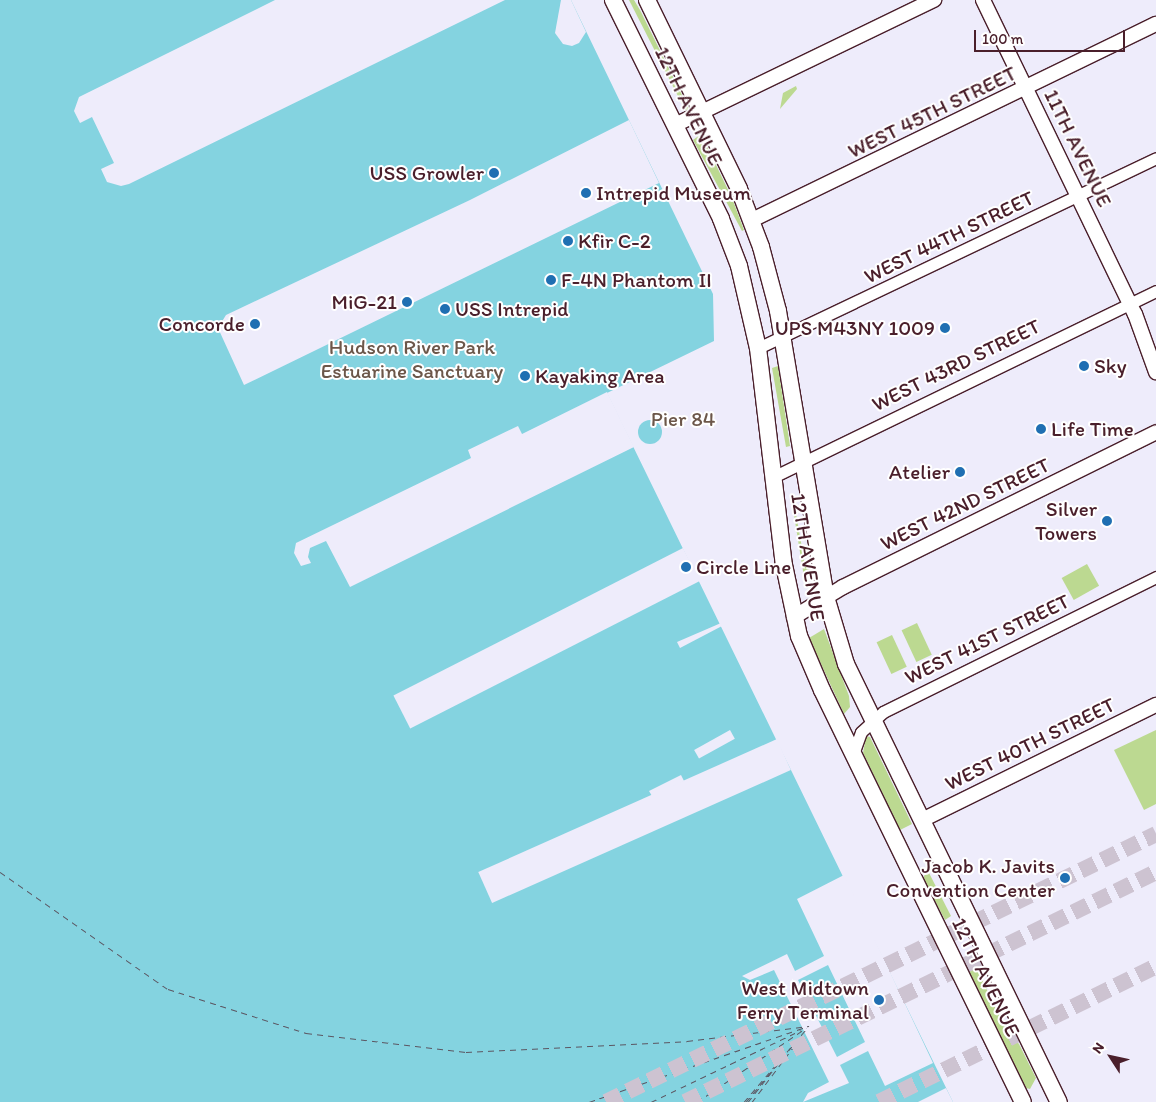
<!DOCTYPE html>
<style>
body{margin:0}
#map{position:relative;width:1156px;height:1102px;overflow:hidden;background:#eeecfb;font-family:Itim,sans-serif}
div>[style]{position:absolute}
.green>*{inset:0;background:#bcd991;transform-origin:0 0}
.water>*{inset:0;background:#84d3e0}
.round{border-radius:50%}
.pier>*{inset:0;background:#eeecfb;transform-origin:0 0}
.ferry>*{height:1px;margin-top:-0.5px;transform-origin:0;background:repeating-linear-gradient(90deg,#5b5561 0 6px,transparent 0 11px)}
.highway-tunnel>*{height:16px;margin-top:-8px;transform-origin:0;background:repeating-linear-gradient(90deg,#cdc3d1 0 16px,transparent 0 24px)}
.roads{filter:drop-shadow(1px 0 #4a1f2b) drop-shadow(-1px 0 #4a1f2b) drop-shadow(0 1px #4a1f2b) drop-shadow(0 -1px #4a1f2b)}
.minor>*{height:11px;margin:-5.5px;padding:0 5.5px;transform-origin:5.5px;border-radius:5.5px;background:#fff}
.major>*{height:14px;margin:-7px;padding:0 7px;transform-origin:7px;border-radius:7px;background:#fff}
.highway>*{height:16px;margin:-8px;padding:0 8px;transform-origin:8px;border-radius:8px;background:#fff}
.dots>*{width:14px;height:14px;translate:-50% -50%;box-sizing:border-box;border:2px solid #fff;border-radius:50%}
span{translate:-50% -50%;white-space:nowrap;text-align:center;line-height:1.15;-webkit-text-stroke:4px #fff;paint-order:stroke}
.street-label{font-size:21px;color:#4a1f2b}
.poi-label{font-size:21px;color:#4a1f2b}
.right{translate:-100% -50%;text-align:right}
.left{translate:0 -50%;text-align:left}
.park-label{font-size:21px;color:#6c574a}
.north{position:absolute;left:1086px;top:1032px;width:50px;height:50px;-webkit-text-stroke:4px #fff;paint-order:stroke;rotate:305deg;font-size:14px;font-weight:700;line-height:20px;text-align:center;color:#4a1f2b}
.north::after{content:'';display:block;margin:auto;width:18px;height:22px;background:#4a1f2b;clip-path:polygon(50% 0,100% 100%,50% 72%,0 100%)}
.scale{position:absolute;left:974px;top:30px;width:151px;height:22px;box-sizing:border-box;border:2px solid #4a1f2b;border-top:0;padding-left:6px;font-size:15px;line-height:18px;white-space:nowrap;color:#4a1f2b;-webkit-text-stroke:4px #fff;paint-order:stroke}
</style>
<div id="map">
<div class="green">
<i style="clip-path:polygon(629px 0,634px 0,640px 10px,689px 109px,685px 110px)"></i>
<i style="clip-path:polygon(796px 86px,797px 89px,780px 109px,783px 93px)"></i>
<i style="clip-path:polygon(701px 134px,732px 198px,744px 230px,742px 231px,693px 140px)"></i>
<i style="clip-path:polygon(778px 366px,790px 446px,786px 447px,772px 368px)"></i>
<i style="clip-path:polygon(795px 508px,805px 565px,811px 571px,804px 577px,793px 509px)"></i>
<i style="left:1087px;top:564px;width:25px;height:29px;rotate:61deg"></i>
<i style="left:917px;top:623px;width:35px;height:17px;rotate:65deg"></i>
<i style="clip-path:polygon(824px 629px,849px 696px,850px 707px,844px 714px,809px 638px)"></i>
<i style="left:892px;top:635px;width:35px;height:17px;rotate:65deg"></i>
<i style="clip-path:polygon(1156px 730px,1156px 804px,1144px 810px,1114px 750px)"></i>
<i style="clip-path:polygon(866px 736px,870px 737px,912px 824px,900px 830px,863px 753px)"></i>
<i style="clip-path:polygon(927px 869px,951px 916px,945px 920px,923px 879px)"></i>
<i style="clip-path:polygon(972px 959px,1006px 1029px,1019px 1044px,1036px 1078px,1030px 1089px,1026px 1088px,964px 962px)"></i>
</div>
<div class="water">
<i style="clip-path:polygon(0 0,571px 0,713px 294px,714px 341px,607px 393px,953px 1102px,0 1102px)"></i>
<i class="round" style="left:638px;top:420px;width:24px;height:24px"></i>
</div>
<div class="pier">
<i style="clip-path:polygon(275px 0,505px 0,129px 184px,121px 186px,107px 182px,101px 169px,114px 163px,92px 117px,80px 123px,74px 111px,79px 97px)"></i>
<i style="clip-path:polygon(561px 0,571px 0,586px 32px,579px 43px,572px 46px,563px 44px,555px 33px)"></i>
<i style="clip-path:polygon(629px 120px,659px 183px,244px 385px,218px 328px,226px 315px,470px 200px)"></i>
<i style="clip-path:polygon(607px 392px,634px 447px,350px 587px,326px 541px,310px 548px,308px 557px,311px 563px,301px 566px,294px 553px,296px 543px,471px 458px,468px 450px,518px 426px,522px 434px)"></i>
<i style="left:683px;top:548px;width:37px;height:325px;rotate:63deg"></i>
<i style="clip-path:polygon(721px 623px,722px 626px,680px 648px,677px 642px)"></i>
<i style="left:730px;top:730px;width:10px;height:41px;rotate:61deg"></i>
<i style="left:777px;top:739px;width:34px;height:327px;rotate:66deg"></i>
<i style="clip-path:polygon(681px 775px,684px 781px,652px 796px,649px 791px)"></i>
<i style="clip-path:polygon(evenodd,844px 875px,933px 1063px,885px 1086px,868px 1051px,840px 1065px,849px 1083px,803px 1102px,808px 1093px,829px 1082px,774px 970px,750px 980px,742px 976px,787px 954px,795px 971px,824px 956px,797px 899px,844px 875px,828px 965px,865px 1042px,837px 1057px,798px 980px,828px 965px)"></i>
<i style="clip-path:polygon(946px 1088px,953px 1102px,918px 1102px)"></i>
</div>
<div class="ferry">
<i style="left:0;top:872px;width:205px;rotate:34.9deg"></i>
<i style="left:168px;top:989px;width:145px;rotate:17.7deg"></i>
<i style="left:306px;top:1033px;width:161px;rotate:6.8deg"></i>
<i style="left:466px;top:1052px;width:221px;rotate:-2.8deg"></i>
<i style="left:687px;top:1041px;width:123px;rotate:-7deg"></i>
<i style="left:589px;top:1102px;width:230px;rotate:-19.1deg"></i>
<i style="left:651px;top:1102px;width:166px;rotate:-25.6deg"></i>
<i style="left:697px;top:1102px;width:132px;rotate:-34.2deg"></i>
<i style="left:744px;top:1102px;width:99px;rotate:-49.5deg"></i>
<i style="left:746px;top:1102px;width:45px;rotate:-50.4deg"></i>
<i style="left:748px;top:1102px;width:71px;rotate:-51.8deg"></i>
<i style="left:752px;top:1102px;width:81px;rotate:-53deg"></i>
</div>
<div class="highway-tunnel">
<i style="left:606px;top:1102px;width:612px;rotate:-25.98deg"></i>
<i style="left:685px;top:1102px;width:524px;rotate:-26.03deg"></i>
<i style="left:879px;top:1102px;width:309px;rotate:-26.1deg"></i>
</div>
<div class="roads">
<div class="minor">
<i style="left:758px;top:348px;width:441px;rotate:-25.5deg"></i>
<i style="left:773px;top:477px;width:426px;rotate:-25.9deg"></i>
<i style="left:853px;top:754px;width:23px;rotate:-70deg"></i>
<i style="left:861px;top:732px;width:30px;rotate:-42deg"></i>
<i style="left:883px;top:712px;width:305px;rotate:-26.3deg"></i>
</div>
<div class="major">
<i style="left:983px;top:0;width:349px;rotate:64.2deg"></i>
<i style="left:1135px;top:314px;width:62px;rotate:70.1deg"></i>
<i style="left:675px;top:125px;width:288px;rotate:-25.8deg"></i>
<i style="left:752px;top:220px;width:449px;rotate:-25.9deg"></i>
<i style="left:794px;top:617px;width:57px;rotate:-31.5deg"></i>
<i style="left:843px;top:587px;width:349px;rotate:-26.3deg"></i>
<i style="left:922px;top:820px;width:261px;rotate:-26.2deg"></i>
</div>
<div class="highway">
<i style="left:613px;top:0;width:244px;rotate:63.7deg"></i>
<i style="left:721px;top:219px;width:50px;rotate:69deg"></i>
<i style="left:739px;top:266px;width:84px;rotate:77deg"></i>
<i style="left:758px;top:348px;width:219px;rotate:83.2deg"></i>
<i style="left:784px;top:565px;width:73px;rotate:78.1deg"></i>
<i style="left:799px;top:636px;width:59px;rotate:66.9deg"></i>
<i style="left:822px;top:690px;width:458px;rotate:64deg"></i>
<i style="left:647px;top:0;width:210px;rotate:64deg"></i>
<i style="left:739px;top:189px;width:62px;rotate:69.2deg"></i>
<i style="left:761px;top:247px;width:66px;rotate:75.1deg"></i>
<i style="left:778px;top:311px;width:290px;rotate:80.5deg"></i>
<i style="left:826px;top:597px;width:70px;rotate:73.4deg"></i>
<i style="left:846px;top:664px;width:487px;rotate:64.1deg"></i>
</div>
</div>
<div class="dots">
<i style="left:494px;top:173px;background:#1f6fb2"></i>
<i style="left:586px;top:193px;background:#1f6fb2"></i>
<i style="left:568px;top:241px;background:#1f6fb2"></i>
<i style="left:551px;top:280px;background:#1f6fb2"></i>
<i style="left:407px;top:302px;background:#1f6fb2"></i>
<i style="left:445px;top:309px;background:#1f6fb2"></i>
<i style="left:255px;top:324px;background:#1f6fb2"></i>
<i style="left:945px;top:328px;background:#1f6fb2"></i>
<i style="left:1084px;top:366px;background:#1f6fb2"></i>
<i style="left:525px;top:376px;background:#1f6fb2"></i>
<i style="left:1041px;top:429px;background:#1f6fb2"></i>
<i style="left:960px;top:472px;background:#1f6fb2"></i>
<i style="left:1107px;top:521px;background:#1f6fb2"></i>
<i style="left:686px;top:567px;background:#1f6fb2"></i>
<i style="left:1065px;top:878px;background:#1f6fb2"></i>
<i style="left:879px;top:1000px;background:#1f6fb2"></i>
</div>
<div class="street-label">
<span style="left:689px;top:106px;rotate:64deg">12TH AVENUE</span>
<span style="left:932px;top:112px;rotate:-26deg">WEST 45TH STREET</span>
<span style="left:1078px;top:148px;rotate:64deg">11TH AVENUE</span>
<span style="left:949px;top:237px;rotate:-26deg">WEST 44TH STREET</span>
<span style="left:956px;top:365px;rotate:-26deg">WEST 43RD STREET</span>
<span style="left:965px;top:504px;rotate:-26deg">WEST 42ND STREET</span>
<span style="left:808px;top:557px;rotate:81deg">12TH AVENUE</span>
<span style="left:987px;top:639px;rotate:-26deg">WEST 41ST STREET</span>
<span style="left:1030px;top:744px;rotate:-26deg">WEST 40TH STREET</span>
<span style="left:986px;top:977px;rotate:64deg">12TH AVENUE</span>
</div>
<div class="poi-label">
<span class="right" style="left:484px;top:173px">USS Growler</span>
<span class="left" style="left:596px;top:193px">Intrepid Museum</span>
<span class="left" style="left:578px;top:241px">Kfir C-2</span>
<span class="left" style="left:561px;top:280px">F-4N Phantom II</span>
<span class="right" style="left:397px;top:302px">MiG-21</span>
<span class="left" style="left:455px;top:309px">USS Intrepid</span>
<span class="right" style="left:245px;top:324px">Concorde</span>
<span class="right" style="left:935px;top:328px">UPS M43NY 1009</span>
<span class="left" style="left:1094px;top:366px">Sky</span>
<span class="left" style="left:535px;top:376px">Kayaking Area</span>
<span class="left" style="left:1051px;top:429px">Life Time</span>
<span class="right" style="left:950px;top:472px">Atelier</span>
<span class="right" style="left:1097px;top:521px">Silver<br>Towers</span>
<span class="left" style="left:696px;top:567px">Circle Line</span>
<span class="right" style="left:1055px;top:878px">Jacob K. Javits<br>Convention Center</span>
<span class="right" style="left:869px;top:1000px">West Midtown<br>Ferry Terminal</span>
</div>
<div class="park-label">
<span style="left:412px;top:359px">Hudson River Park<br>Estuarine Sanctuary</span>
<span style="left:683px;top:419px">Pier 84</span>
</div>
<div class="north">N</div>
<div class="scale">100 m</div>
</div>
